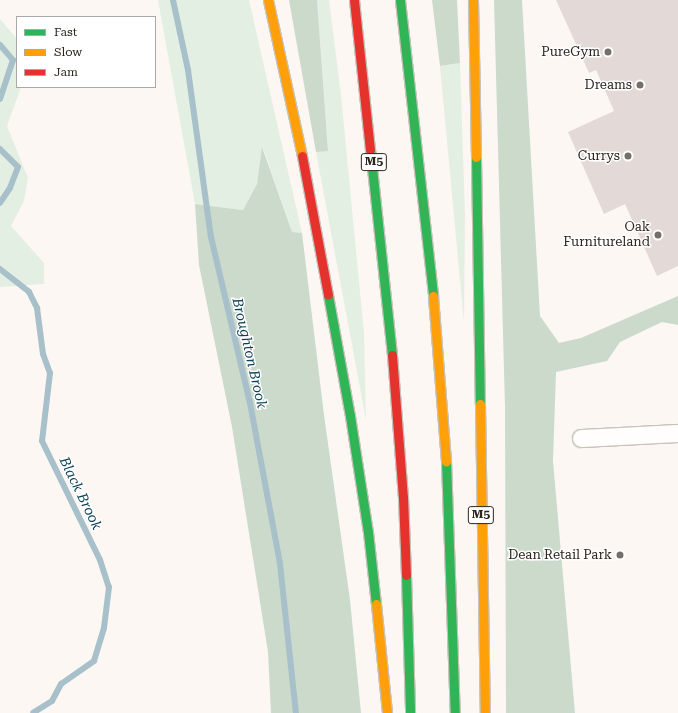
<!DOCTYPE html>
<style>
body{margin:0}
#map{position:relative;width:678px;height:713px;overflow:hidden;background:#fcf7f2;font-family:"Roboto Serif",serif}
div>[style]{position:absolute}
.green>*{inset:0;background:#e4efe3}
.forest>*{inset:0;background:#cbdacb}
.stream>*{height:6px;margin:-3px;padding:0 3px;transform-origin:3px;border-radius:3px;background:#a7c0ca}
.building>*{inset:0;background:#e3d9d6}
.roads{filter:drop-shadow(1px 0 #c8c3bd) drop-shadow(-1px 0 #c8c3bd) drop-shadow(0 1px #c8c3bd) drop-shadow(0 -1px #c8c3bd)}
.street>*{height:17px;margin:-8.5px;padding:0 8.5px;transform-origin:8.5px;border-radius:8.5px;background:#fffefd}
.fast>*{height:9px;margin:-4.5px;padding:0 4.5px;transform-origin:4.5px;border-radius:4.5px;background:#30b455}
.slow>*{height:9px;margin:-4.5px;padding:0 4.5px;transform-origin:4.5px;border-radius:4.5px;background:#ff9f0a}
.jam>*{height:9px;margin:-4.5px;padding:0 4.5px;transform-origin:4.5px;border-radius:4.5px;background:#e5322d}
.dots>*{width:11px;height:11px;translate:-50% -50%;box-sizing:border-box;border:2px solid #fff;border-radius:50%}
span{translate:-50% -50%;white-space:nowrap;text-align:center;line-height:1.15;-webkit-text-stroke:3px #fff;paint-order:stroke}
.shield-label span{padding:1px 3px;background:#fff;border:1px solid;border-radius:3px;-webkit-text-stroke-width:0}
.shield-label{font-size:12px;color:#2c261d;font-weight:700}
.poi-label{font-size:13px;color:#2c261d}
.right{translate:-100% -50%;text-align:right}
.water-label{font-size:14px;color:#0d4255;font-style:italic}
.legend{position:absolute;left:16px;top:16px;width:140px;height:72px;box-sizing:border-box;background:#fff;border:1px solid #aba8a5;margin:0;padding:5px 7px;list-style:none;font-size:12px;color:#2c261d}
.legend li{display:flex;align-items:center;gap:8px;height:20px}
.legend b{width:20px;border:1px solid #aba8a5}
</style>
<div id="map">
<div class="green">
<i style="clip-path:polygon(158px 0,249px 0,302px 233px,292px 232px,263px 148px,257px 184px,243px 210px,195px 204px)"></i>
<i style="clip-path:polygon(317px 0,329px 0,341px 95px,364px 333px,366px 420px,316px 152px,328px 150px)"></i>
<i style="clip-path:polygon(0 19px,17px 39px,17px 87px,21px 87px,7px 126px,28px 178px,24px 201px,11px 226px,44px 263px,44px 284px,0 287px)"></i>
<i style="clip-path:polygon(460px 63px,465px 214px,464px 323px,440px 66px)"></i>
</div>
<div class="forest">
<i style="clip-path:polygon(289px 0,317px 0,328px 151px,316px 152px)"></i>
<i style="clip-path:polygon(432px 0,457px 0,460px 63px,440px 66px)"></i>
<i style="clip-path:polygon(494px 0,522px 0,540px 316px,559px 343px,581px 338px,678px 296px,678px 325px,662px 322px,620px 342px,607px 361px,556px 372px,553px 461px,575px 713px,506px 713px,505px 407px)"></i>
<i style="clip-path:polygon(262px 147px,292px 232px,302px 233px,324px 415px,350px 600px,361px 713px,271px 713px,268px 652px,232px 427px,199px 265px,195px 204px,243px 210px,257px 184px)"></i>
</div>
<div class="stream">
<i style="left:173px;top:0;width:72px;rotate:77.9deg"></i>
<i style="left:188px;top:70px;width:169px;rotate:82.2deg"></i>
<i style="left:211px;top:237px;width:171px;rotate:76.8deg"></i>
<i style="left:250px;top:403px;width:164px;rotate:79.4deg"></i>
<i style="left:280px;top:564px;width:150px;rotate:83.9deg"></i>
<i style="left:0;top:45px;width:20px;rotate:49deg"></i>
<i style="left:13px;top:60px;width:41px;rotate:108.4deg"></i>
<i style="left:0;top:149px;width:25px;rotate:45deg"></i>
<i style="left:18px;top:167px;width:22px;rotate:111deg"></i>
<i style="left:10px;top:188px;width:18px;rotate:124deg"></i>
<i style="left:0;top:269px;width:37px;rotate:38deg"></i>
<i style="left:29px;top:292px;width:18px;rotate:63deg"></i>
<i style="left:37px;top:308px;width:46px;rotate:82.6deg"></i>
<i style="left:43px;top:354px;width:20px;rotate:70deg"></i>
<i style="left:50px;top:373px;width:68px;rotate:96.7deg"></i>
<i style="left:42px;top:441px;width:132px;rotate:64deg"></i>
<i style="left:100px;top:560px;width:28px;rotate:72deg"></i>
<i style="left:109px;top:587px;width:41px;rotate:97deg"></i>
<i style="left:104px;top:628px;width:34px;rotate:107deg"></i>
<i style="left:94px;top:661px;width:40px;rotate:145.1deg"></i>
<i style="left:61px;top:684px;width:19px;rotate:118deg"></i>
<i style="left:52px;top:701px;width:22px;rotate:148deg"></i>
</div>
<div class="building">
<i style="clip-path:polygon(556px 0,678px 0,678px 266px,657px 276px,625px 204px,604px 214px,568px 132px,614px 111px,596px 70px,589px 73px)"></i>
</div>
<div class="roads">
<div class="street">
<i style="left:581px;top:438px;width:97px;rotate:-3deg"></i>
</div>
<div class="fast">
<i style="left:400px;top:0;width:298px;rotate:83.6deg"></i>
<i style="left:370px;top:149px;width:207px;rotate:83.9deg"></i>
<i style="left:476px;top:157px;width:247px;rotate:89.1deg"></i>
<i style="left:328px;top:295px;width:123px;rotate:79.7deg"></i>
<i style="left:350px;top:416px;width:117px;rotate:81.2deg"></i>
<i style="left:368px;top:532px;width:72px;rotate:83.7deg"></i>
<i style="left:446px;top:461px;width:252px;rotate:88deg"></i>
<i style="left:406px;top:575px;width:138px;rotate:88.3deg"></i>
</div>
<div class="slow">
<i style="left:268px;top:0;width:160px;rotate:77.7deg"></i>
<i style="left:473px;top:0;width:157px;rotate:88.9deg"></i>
<i style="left:433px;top:296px;width:166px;rotate:85.5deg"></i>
<i style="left:480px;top:404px;width:309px;rotate:89.1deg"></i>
<i style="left:376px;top:604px;width:110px;rotate:84.2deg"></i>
</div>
<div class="jam">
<i style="left:354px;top:0;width:150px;rotate:83.9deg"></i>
<i style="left:302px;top:156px;width:141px;rotate:79.4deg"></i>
<i style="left:392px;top:355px;width:142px;rotate:85.6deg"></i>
<i style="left:403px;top:497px;width:78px;rotate:87.8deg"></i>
</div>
</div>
<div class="dots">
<i style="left:608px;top:52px;background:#756f68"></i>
<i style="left:640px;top:85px;background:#756f68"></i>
<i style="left:628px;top:156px;background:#756f68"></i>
<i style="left:658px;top:235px;background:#756f68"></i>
<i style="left:620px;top:555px;background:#756f68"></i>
</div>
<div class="shield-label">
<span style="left:374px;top:162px">M5</span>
<span style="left:481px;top:515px">M5</span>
</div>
<div class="poi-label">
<span class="right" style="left:600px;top:52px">PureGym</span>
<span class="right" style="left:632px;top:85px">Dreams</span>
<span class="right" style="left:620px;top:156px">Currys</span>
<span class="right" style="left:650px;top:235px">Oak<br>Furnitureland</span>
<span class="right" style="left:612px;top:555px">Dean Retail Park</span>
</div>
<div class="water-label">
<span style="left:250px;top:353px;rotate:77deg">Broughton Brook</span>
<span style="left:81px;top:493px;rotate:64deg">Black Brook</span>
</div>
<ul class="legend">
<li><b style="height:5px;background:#30b455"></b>Fast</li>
<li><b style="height:5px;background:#ff9f0a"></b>Slow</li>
<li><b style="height:5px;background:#e5322d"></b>Jam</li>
</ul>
</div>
